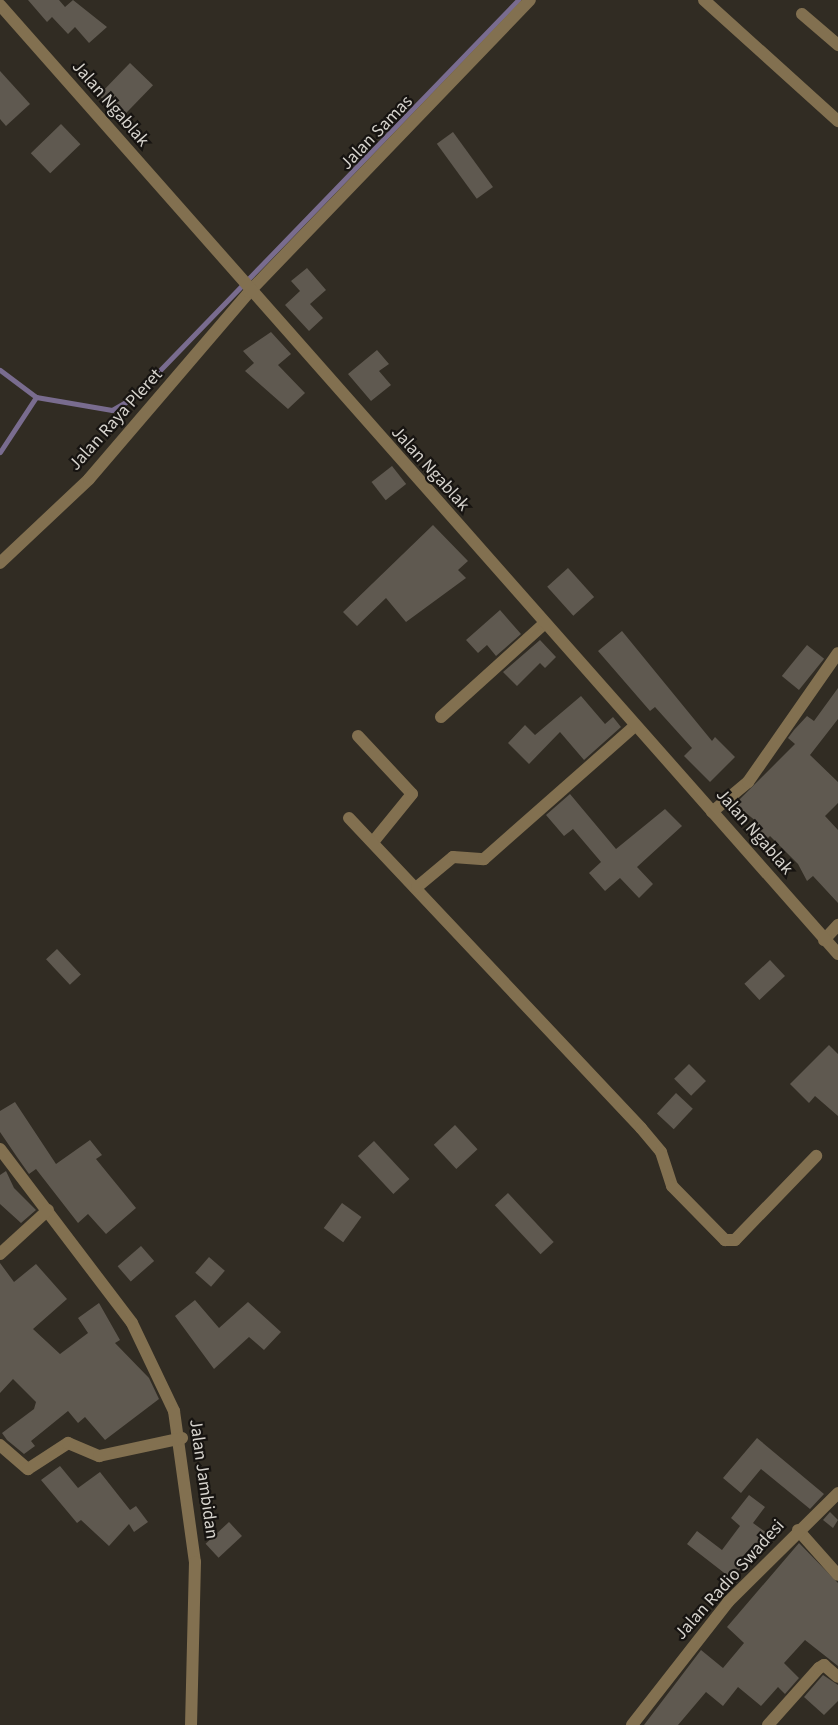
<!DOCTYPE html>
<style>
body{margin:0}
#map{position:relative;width:838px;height:1725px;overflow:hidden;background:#312c23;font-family:"Source Sans 3",sans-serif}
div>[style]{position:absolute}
.stream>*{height:5px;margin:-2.5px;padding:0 2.5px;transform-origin:2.5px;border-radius:2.5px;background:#796c8f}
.building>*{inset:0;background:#5f5950;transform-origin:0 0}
.minor>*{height:12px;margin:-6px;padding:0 6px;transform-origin:6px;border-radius:6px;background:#827050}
.tertiary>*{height:12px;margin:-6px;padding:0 6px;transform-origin:6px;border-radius:6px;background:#827050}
span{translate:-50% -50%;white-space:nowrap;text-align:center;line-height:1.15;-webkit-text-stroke:4.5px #171411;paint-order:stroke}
.street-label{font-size:18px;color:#d6d3cd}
</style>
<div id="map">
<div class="stream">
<i style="left:0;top:370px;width:45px;rotate:36.9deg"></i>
<i style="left:0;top:452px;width:66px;rotate:-56.8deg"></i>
<i style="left:36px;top:397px;width:77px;rotate:9.7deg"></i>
<i style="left:112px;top:410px;width:24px;rotate:-30deg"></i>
<i style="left:133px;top:398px;width:554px;rotate:-45.95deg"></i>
</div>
<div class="building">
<i style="clip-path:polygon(28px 0,59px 0,65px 7px,73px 0,107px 27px,89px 43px,75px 27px,68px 34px,52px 17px,47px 22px)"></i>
<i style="left:130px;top:63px;width:32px;height:45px;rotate:44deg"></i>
<i style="clip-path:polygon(0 71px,30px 104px,6px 126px,0 119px)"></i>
<i style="left:61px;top:124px;width:28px;height:42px;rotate:46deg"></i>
<i style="left:453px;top:132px;width:68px;height:20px;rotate:54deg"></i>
<i style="clip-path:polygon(307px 268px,326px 290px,310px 304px,323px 318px,309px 331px,285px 305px,300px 291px,291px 281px)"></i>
<i style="clip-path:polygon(271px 332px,291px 354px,278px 365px,305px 393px,288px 409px,245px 371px,254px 363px,243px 351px)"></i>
<i style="clip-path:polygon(377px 350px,389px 364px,379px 371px,391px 385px,371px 401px,348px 374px)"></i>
<i style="left:392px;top:466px;width:23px;height:26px;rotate:52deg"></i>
<i style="clip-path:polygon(433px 525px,468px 561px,458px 570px,466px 578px,406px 622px,386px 598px,357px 626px,343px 612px)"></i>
<i style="left:568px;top:568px;width:39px;height:28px;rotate:48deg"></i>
<i style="clip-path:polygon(500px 610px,521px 634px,496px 656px,487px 645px,478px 653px,466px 640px)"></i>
<i style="clip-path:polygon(622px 631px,712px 741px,715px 737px,735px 757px,710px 782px,684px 756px,692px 748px,655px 707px,650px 711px,598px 651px)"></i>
<i style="clip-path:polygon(540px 640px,556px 657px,545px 668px,540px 663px,517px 686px,503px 672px)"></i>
<i style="left:807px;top:645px;width:22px;height:40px;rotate:39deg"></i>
<i style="clip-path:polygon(838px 688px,838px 719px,810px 755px,838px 782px,838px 803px,825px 816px,838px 830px,838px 903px,813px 876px,807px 881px,798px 864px,770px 836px,766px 840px,752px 827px,757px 822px,735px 804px,795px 744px,788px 738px,794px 730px,807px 716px,814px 721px)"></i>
<i style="clip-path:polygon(581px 696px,605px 724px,613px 717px,621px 727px,584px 760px,560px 732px,529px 764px,508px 743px,525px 725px,535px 735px)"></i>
<i style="clip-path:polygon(570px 794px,616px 849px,665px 809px,682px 826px,637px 867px,653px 884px,639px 898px,620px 878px,605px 891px,589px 873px,601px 862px,573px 829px,564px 836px,546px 815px)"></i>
<i style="left:57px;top:949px;width:35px;height:15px;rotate:47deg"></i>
<i style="left:770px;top:960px;width:22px;height:35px;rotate:47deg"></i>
<i style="clip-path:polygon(829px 1045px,838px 1054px,838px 1116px,815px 1096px,809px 1103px,790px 1084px)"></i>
<i style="left:689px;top:1064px;width:24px;height:21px;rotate:45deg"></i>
<i style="left:676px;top:1093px;width:23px;height:28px;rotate:43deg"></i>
<i style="clip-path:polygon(15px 1102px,56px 1164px,90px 1140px,102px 1155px,96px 1159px,136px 1208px,106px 1234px,88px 1214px,78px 1223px,36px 1169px,29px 1174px,17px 1157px,0 1132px,0 1111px)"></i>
<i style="left:455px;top:1125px;width:33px;height:29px;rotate:47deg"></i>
<i style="left:374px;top:1141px;width:52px;height:22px;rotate:47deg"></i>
<i style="clip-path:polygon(6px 1171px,14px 1188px,36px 1210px,21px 1223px,0 1204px,0 1175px)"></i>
<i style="left:508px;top:1193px;width:67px;height:18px;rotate:47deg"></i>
<i style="left:342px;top:1203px;width:24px;height:31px;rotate:36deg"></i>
<i style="left:141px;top:1246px;width:20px;height:31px;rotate:49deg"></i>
<i style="left:209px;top:1257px;width:21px;height:21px;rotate:41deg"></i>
<i style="clip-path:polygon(0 1263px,14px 1282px,36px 1264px,67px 1299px,33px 1329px,60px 1354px,88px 1333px,78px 1318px,99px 1303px,120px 1340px,115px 1343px,149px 1378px,159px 1399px,105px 1440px,85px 1417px,78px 1423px,68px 1411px,31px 1441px,35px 1446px,24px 1454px,7px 1440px,2px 1433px,34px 1409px,36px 1402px,13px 1379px,0 1393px)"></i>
<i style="clip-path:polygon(195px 1300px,219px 1328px,248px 1302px,281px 1332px,264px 1350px,249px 1337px,214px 1369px,175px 1316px)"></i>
<i style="clip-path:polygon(757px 1438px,824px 1494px,810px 1509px,761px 1469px,741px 1493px,723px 1478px)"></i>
<i style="clip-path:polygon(60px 1466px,78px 1488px,100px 1472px,130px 1510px,136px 1506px,148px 1522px,134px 1532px,129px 1524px,109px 1546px,81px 1520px,77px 1523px,41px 1480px)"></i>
<i style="clip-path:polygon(749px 1495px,765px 1507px,753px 1523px,768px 1534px,732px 1579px,687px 1544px,697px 1531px,722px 1550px,740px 1526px,731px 1518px)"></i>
<i style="clip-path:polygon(830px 1512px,838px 1520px,833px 1528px,823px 1520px)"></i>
<i style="left:229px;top:1522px;width:19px;height:32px;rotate:47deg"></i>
<i style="clip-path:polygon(799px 1543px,838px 1583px,838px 1666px,805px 1640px,784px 1663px,799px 1678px,785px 1694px,778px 1687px,761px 1706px,738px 1687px,723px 1706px,706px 1692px,678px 1725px,644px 1725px,701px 1650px,723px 1668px,744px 1643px,727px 1627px)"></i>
<i style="clip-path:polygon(823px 1675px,838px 1685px,838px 1701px,824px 1715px,804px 1697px)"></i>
</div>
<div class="minor">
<i style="left:704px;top:0;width:181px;rotate:42.1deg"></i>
<i style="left:802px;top:14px;width:48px;rotate:40.7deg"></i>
<i style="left:0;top:563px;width:122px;rotate:-43.3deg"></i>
<i style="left:89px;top:479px;width:246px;rotate:-49.4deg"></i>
<i style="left:249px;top:292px;width:405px;rotate:-46.1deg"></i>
<i style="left:441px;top:717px;width:139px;rotate:-42.1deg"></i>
<i style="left:358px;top:736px;width:79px;rotate:47deg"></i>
<i style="left:412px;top:794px;width:62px;rotate:129.1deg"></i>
<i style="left:712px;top:812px;width:47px;rotate:-39.8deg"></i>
<i style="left:748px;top:782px;width:157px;rotate:-55.1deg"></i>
<i style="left:349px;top:818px;width:426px;rotate:46.7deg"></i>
<i style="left:641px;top:1128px;width:31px;rotate:50deg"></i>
<i style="left:661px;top:1152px;width:36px;rotate:72deg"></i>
<i style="left:672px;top:1186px;width:76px;rotate:45.5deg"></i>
<i style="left:725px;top:1240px;width:10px"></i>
<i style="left:735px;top:1240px;width:117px;rotate:-46deg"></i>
<i style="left:417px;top:887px;width:47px;rotate:-39.8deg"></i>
<i style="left:453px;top:857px;width:31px;rotate:4deg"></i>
<i style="left:484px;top:859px;width:201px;rotate:-41.4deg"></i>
<i style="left:824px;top:940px;width:21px;rotate:-47deg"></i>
<i style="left:0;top:1149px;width:218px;rotate:52.8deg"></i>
<i style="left:132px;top:1323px;width:98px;rotate:64.5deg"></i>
<i style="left:174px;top:1411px;width:152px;rotate:82.1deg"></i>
<i style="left:195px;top:1562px;width:163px;rotate:91.4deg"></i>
<i style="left:0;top:1254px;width:65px;rotate:-42.5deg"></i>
<i style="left:0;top:1445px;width:37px;rotate:41deg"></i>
<i style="left:28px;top:1469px;width:48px;rotate:-33deg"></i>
<i style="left:68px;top:1443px;width:34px;rotate:23deg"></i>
<i style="left:99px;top:1456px;width:85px;rotate:-12.2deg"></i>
<i style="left:798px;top:1530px;width:60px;rotate:48.4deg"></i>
<i style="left:632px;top:1725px;width:156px;rotate:-52deg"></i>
<i style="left:728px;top:1602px;width:155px;rotate:-44.7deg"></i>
<i style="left:768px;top:1725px;width:76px;rotate:-48.2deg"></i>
<i style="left:819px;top:1668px;width:6px;rotate:-31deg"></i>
<i style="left:824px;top:1665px;width:18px;rotate:41deg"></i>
</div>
<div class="tertiary">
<i style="left:0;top:5px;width:1266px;rotate:48.55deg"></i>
</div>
<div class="street-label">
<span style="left:110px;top:104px;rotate:49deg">Jalan Ngablak</span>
<span style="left:377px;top:133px;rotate:-46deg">Jalan Samas</span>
<span style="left:116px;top:420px;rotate:-48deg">Jalan Raya Pleret</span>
<span style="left:430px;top:469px;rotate:48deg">Jalan Ngablak</span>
<span style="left:754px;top:832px;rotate:49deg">Jalan Ngablak</span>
<span style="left:203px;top:1479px;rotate:82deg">Jalan Jambidan</span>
<span style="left:730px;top:1580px;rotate:-48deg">Jalan Radio Swadesi</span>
</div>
</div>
